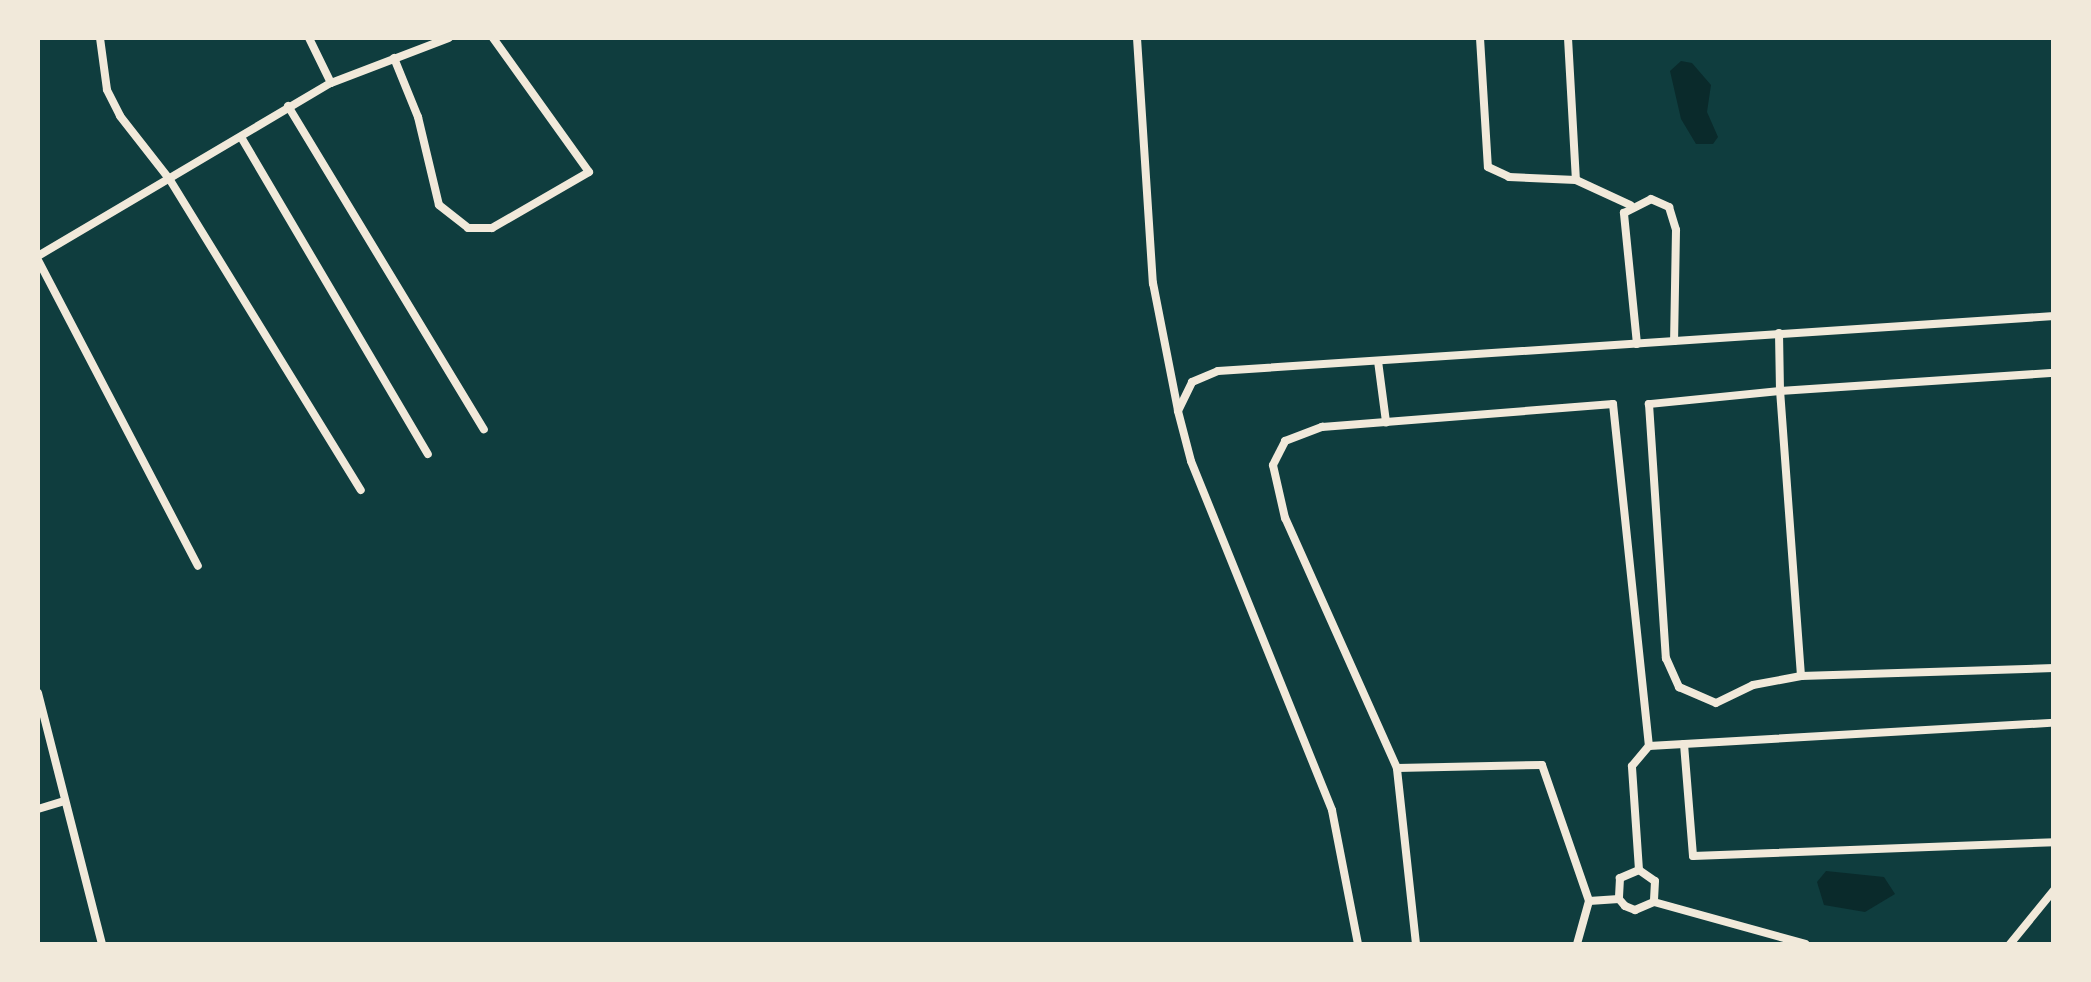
<!DOCTYPE html>
<style>
body{margin:0}
#map{position:relative;width:2091px;height:982px;overflow:hidden;background:#0f3d3e;font-family:Manrope,sans-serif}
div>[style]{position:absolute}
.water>*{inset:0;background:#0a2a2b}
.minor>*{height:8px;margin:-4px;padding:0 4px;transform-origin:4px;border-radius:4px;background:#f1e9da}
span{translate:-50% -50%;white-space:nowrap;text-align:center;line-height:1.15;-webkit-text-stroke:10px #f1e9da;paint-order:stroke}
.frame{position:absolute;inset:0;border:40px solid #f1e9da;pointer-events:none}
</style>
<div id="map">
<div class="water">
<i style="clip-path:polygon(1681px 61px,1692px 63px,1711px 85px,1707px 112px,1718px 137px,1713px 144px,1696px 144px,1681px 119px,1670px 71px)"></i>
<i style="clip-path:polygon(1826px 871px,1884px 877px,1895px 894px,1865px 912px,1824px 905px,1817px 882px)"></i>
</div>
<div class="minor">
<i style="left:100px;top:38px;width:52px;rotate:82.3deg"></i>
<i style="left:107px;top:90px;width:29px;rotate:63deg"></i>
<i style="left:120px;top:116px;width:81px;rotate:52deg"></i>
<i style="left:170px;top:180px;width:364px;rotate:58.4deg"></i>
<i style="left:309px;top:38px;width:50px;rotate:63.9deg"></i>
<i style="left:1137px;top:38px;width:246px;rotate:86.3deg"></i>
<i style="left:1153px;top:283px;width:129px;rotate:78.9deg"></i>
<i style="left:1480px;top:38px;width:129px;rotate:86.5deg"></i>
<i style="left:1488px;top:167px;width:23px;rotate:25deg"></i>
<i style="left:1509px;top:177px;width:67px;rotate:2.6deg"></i>
<i style="left:1576px;top:180px;width:60px;rotate:24.8deg"></i>
<i style="left:1568px;top:38px;width:142px;rotate:86.8deg"></i>
<i style="left:394px;top:58px;width:64px;rotate:67.9deg"></i>
<i style="left:418px;top:117px;width:90px;rotate:76.6deg"></i>
<i style="left:439px;top:205px;width:37px;rotate:38deg"></i>
<i style="left:468px;top:228px;width:24px"></i>
<i style="left:492px;top:228px;width:112px;rotate:-30deg"></i>
<i style="left:589px;top:172px;width:165px;rotate:-125.6deg"></i>
<i style="left:288px;top:106px;width:378px;rotate:58.8deg"></i>
<i style="left:241px;top:137px;width:368px;rotate:59.5deg"></i>
<i style="left:38px;top:256px;width:340px;rotate:-30.6deg"></i>
<i style="left:331px;top:83px;width:126px;rotate:-20.9deg"></i>
<i style="left:38px;top:260px;width:345px;rotate:62.4deg"></i>
<i style="left:1779px;top:333px;width:58px;rotate:89deg"></i>
<i style="left:1780px;top:391px;width:132px;rotate:174.3deg"></i>
<i style="left:1649px;top:404px;width:255px;rotate:86.2deg"></i>
<i style="left:1666px;top:658px;width:32px;rotate:66deg"></i>
<i style="left:1679px;top:687px;width:40px;rotate:23.4deg"></i>
<i style="left:1716px;top:703px;width:41px;rotate:-25.9deg"></i>
<i style="left:1753px;top:685px;width:49px;rotate:-10.6deg"></i>
<i style="left:1801px;top:676px;width:253px;rotate:-1.8deg"></i>
<i style="left:1637px;top:344px;width:132px;rotate:-95.7deg"></i>
<i style="left:1624px;top:213px;width:30px;rotate:-27deg"></i>
<i style="left:1651px;top:199px;width:20px;rotate:24deg"></i>
<i style="left:1669px;top:207px;width:24px;rotate:73deg"></i>
<i style="left:1676px;top:230px;width:111px;rotate:91deg"></i>
<i style="left:1378px;top:361px;width:62px;rotate:82.5deg"></i>
<i style="left:1801px;top:676px;width:286px;rotate:-94.2deg"></i>
<i style="left:1780px;top:391px;width:275px;rotate:-3.8deg"></i>
<i style="left:38px;top:693px;width:259px;rotate:75.7deg"></i>
<i style="left:1684px;top:744px;width:112px;rotate:85.4deg"></i>
<i style="left:1693px;top:856px;width:361px;rotate:-2.2deg"></i>
<i style="left:1397px;top:768px;width:274px;rotate:-114.1deg"></i>
<i style="left:1285px;top:518px;width:54px;rotate:-102.8deg"></i>
<i style="left:1273px;top:465px;width:27px;rotate:-63deg"></i>
<i style="left:1285px;top:441px;width:40px;rotate:-21deg"></i>
<i style="left:1322px;top:427px;width:292px;rotate:-4.5deg"></i>
<i style="left:1613px;top:404px;width:344px;rotate:84deg"></i>
<i style="left:38px;top:809px;width:28px;rotate:-17deg"></i>
<i style="left:1639px;top:870px;width:104px;rotate:-93.9deg"></i>
<i style="left:1632px;top:766px;width:26px;rotate:-50deg"></i>
<i style="left:1649px;top:746px;width:406px;rotate:-3.3deg"></i>
<i style="left:1639px;top:870px;width:21px;rotate:157deg"></i>
<i style="left:1620px;top:878px;width:21px;rotate:93deg"></i>
<i style="left:1619px;top:899px;width:9px;rotate:49deg"></i>
<i style="left:1625px;top:906px;width:11px;rotate:22deg"></i>
<i style="left:1635px;top:910px;width:21px;rotate:-23deg"></i>
<i style="left:1654px;top:902px;width:157px;rotate:15.5deg"></i>
<i style="left:1639px;top:870px;width:19px;rotate:35deg"></i>
<i style="left:1655px;top:881px;width:21px;rotate:93deg"></i>
<i style="left:1358px;top:944px;width:136px;rotate:-101deg"></i>
<i style="left:1332px;top:810px;width:376px;rotate:-112deg"></i>
<i style="left:1191px;top:461px;width:52px;rotate:-104.6deg"></i>
<i style="left:1178px;top:411px;width:32px;rotate:-64deg"></i>
<i style="left:1192px;top:382px;width:28px;rotate:-23deg"></i>
<i style="left:1218px;top:371px;width:838px;rotate:-3.76deg"></i>
<i style="left:1416px;top:944px;width:177px;rotate:-96.2deg"></i>
<i style="left:1397px;top:768px;width:145px;rotate:-1.2deg"></i>
<i style="left:1542px;top:765px;width:144px;rotate:70.9deg"></i>
<i style="left:1577px;top:944px;width:45px;rotate:-74.4deg"></i>
<i style="left:1589px;top:901px;width:30px;rotate:-4deg"></i>
<i style="left:2010px;top:944px;width:70px;rotate:-50.8deg"></i>
</div>
<div class="frame"></div>
</div>
